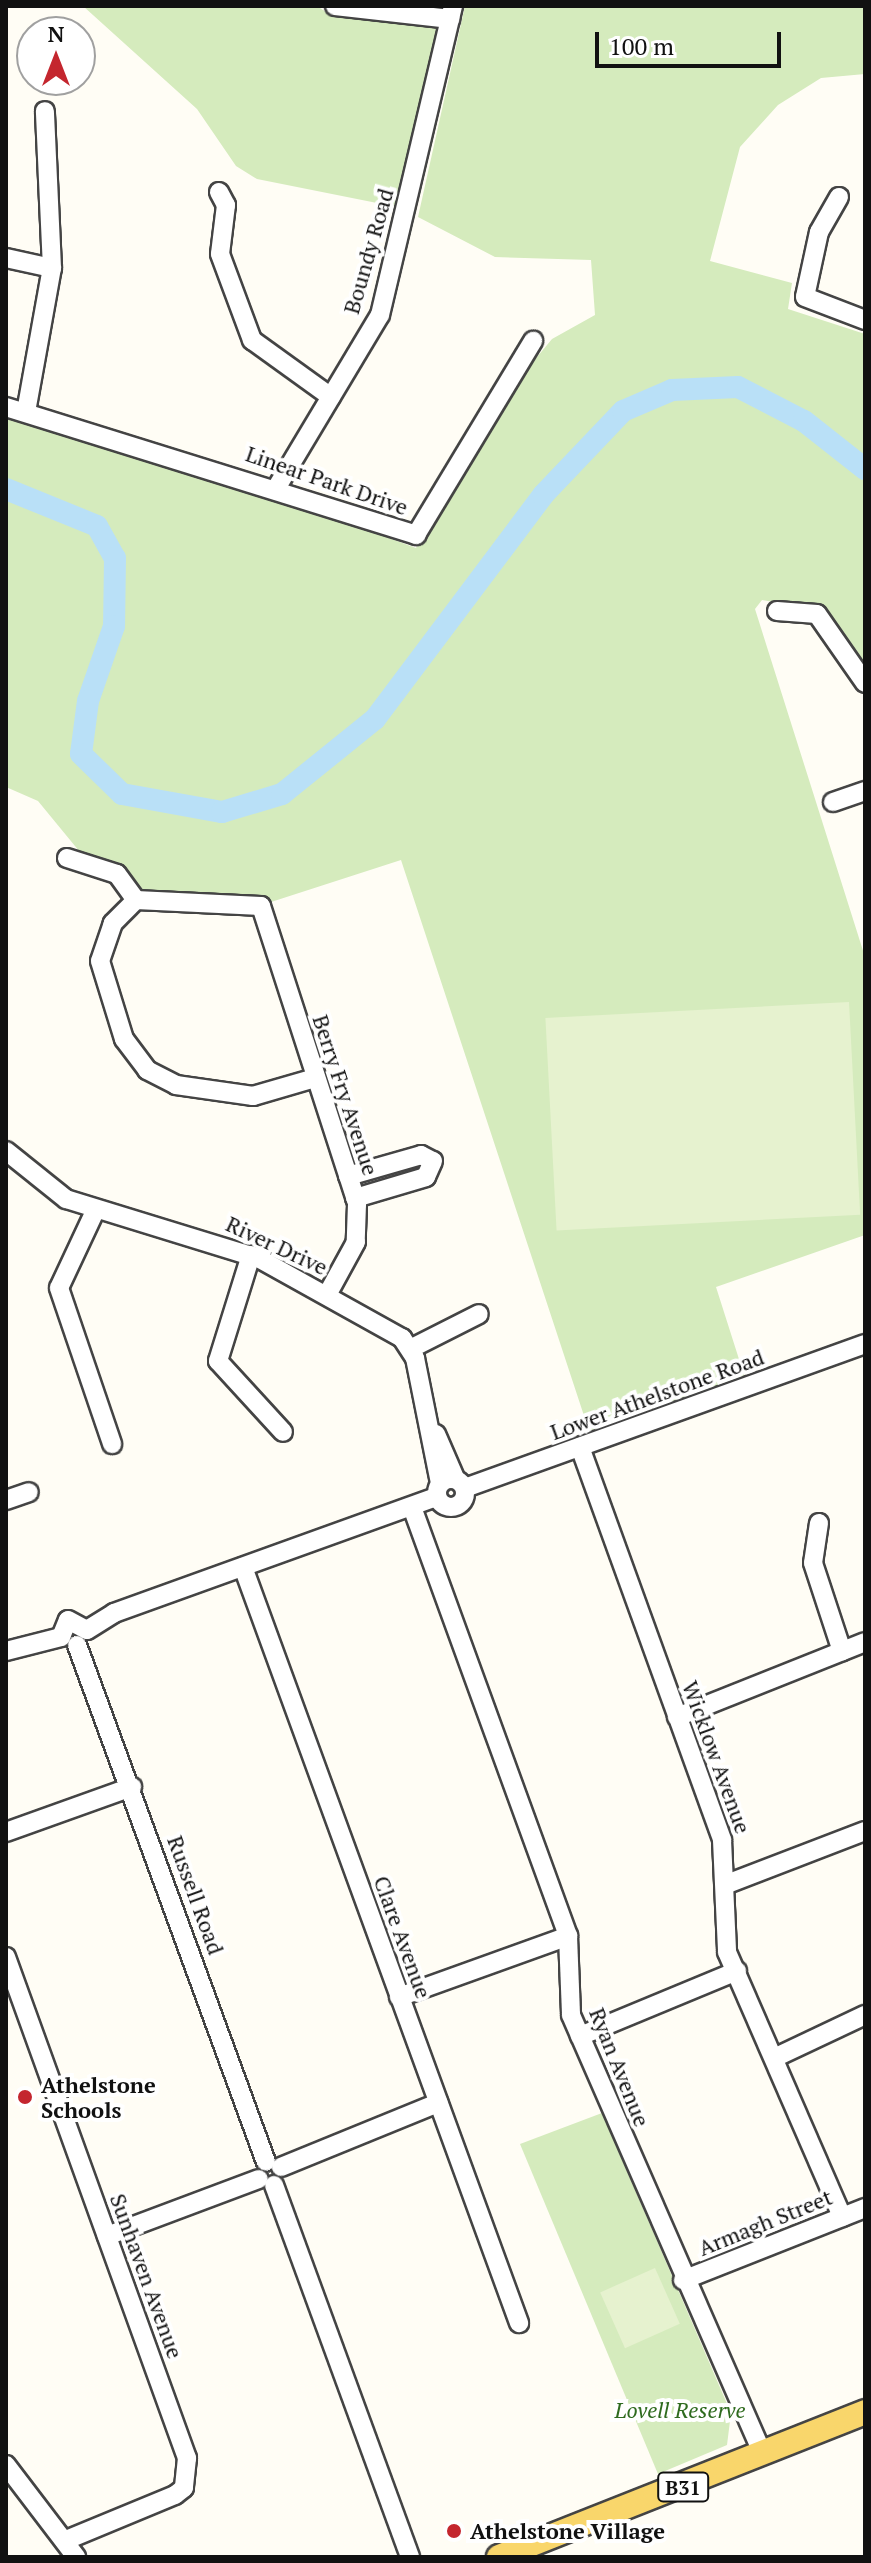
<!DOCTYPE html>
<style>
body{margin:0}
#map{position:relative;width:871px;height:2563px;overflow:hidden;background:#fffdf5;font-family:"PT Serif",serif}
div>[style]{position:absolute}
.green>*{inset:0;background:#d5ebbd}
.pitch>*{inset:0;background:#e6f2cf;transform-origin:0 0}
.river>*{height:22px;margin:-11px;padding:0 11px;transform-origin:11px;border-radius:11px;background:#b9e0f7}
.roads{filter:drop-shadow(2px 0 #444) drop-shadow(-2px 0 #444) drop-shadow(0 2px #444) drop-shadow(0 -2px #444)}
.minor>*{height:18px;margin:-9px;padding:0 9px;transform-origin:9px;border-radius:9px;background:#fff}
.minor>.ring{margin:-9px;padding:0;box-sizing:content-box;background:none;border:18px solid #fff;border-radius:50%}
.major>*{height:24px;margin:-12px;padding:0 12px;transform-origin:12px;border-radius:12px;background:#f9d66b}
.dots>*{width:22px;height:22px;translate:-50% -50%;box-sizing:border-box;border:4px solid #fff;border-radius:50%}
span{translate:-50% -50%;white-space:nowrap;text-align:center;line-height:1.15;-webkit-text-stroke:8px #fff;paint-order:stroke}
.shield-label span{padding:2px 6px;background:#fff;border:2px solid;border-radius:6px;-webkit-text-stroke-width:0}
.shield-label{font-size:20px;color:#111;font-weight:700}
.street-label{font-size:22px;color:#111}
.poi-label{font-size:22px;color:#111;font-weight:700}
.left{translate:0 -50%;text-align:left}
.park-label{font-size:22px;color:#2f6b1f;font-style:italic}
.frame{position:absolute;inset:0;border:8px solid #111;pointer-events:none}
.north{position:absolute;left:16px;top:16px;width:80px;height:80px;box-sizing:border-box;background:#fff;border:2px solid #a0a0a0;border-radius:50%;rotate:0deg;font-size:22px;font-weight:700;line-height:32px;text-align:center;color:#111}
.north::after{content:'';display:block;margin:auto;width:28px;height:36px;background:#c4262e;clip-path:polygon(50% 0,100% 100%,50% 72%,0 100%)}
.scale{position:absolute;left:595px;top:32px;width:186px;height:36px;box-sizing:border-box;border:4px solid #111;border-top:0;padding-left:10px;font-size:24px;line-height:28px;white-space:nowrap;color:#111;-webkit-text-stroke:6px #fff;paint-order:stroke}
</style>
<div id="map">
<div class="green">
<i style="clip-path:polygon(83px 6px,317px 6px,329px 14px,440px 28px,402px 208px,257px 179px,236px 166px,197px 109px)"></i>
<i style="clip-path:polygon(465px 6px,865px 6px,865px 74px,821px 78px,778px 105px,740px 147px,710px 261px,792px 283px,788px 309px,865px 334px,865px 672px,827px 611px,762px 600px,755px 609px,865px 957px,865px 1235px,716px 1287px,745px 1378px,590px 1434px,401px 860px,268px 903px,139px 890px,84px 857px,38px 801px,6px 787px,6px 416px,259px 490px,416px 548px,527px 369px,552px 339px,595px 315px,591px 260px,495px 257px,418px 217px)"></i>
<i style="clip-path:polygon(602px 2113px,731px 2413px,727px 2445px,658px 2474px,520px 2144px)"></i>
</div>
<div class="pitch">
<i style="left:849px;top:1002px;width:213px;height:304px;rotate:87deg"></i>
<i style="left:655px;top:2268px;width:61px;height:60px;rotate:66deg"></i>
</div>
<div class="river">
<i style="left:6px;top:489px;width:98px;rotate:22.1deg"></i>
<i style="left:97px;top:526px;width:37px;rotate:61deg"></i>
<i style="left:115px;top:558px;width:68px;rotate:90.8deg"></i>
<i style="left:114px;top:626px;width:79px;rotate:109.1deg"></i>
<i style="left:88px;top:701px;width:53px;rotate:97.5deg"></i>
<i style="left:81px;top:754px;width:57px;rotate:44.3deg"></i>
<i style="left:122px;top:794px;width:102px;rotate:10.2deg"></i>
<i style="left:222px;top:812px;width:63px;rotate:-16.7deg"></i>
<i style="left:282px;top:794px;width:119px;rotate:-38.9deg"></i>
<i style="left:375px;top:719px;width:280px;rotate:-53.1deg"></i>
<i style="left:543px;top:495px;width:116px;rotate:-46.4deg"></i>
<i style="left:623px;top:411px;width:53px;rotate:-23.2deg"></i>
<i style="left:672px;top:390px;width:66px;rotate:-2.6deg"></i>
<i style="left:738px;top:387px;width:74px;rotate:27.3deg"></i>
<i style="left:804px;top:421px;width:78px;rotate:38.2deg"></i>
</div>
<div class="roads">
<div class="minor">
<i style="left:335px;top:6px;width:116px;rotate:6.4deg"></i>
<i style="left:219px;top:192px;width:15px;rotate:62deg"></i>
<i style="left:226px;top:205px;width:49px;rotate:97deg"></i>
<i style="left:220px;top:254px;width:92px;rotate:69.6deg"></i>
<i style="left:252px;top:340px;width:97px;rotate:35.8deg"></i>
<i style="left:839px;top:197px;width:40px;rotate:119.7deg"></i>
<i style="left:819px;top:232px;width:66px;rotate:102.2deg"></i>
<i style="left:805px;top:297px;width:64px;rotate:21deg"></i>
<i style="left:6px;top:258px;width:47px;rotate:12.3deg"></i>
<i style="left:6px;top:407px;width:430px;rotate:17.3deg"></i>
<i style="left:416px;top:535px;width:227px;rotate:-58.9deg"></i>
<i style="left:26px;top:412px;width:146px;rotate:-79.8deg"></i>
<i style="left:52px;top:268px;width:157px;rotate:-92.6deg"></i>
<i style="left:277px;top:487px;width:200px;rotate:-59.1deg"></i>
<i style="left:380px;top:315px;width:318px;rotate:-76.7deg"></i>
<i style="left:777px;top:611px;width:40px;rotate:4.3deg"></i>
<i style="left:817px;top:614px;width:84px;rotate:55.2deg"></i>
<i style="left:833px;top:802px;width:34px;rotate:-19deg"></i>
<i style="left:67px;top:858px;width:52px;rotate:17.7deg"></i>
<i style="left:117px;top:874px;width:32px;rotate:54deg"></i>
<i style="left:136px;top:900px;width:125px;rotate:2.7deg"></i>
<i style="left:261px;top:906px;width:313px;rotate:72.1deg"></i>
<i style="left:357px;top:1204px;width:38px;rotate:92deg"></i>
<i style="left:356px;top:1242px;width:60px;rotate:118.7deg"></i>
<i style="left:136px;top:900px;width:33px;rotate:135deg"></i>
<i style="left:113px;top:923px;width:40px;rotate:108.9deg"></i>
<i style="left:100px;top:961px;width:82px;rotate:72.9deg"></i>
<i style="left:124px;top:1039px;width:39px;rotate:53deg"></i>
<i style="left:147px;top:1070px;width:33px;rotate:27deg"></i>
<i style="left:176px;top:1085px;width:78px;rotate:8.1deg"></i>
<i style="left:253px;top:1096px;width:65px;rotate:-16.2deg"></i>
<i style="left:6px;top:1151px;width:77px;rotate:38.7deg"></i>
<i style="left:66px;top:1199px;width:201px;rotate:17.1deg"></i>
<i style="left:258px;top:1258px;width:165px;rotate:29.1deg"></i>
<i style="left:402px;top:1338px;width:24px;rotate:57deg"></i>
<i style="left:415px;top:1358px;width:127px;rotate:78.7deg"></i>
<i style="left:348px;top:1176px;width:76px;rotate:-16deg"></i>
<i style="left:421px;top:1155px;width:13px;rotate:27deg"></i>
<i style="left:433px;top:1161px;width:17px;rotate:114deg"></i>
<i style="left:426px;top:1177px;width:74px;rotate:163.5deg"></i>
<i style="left:96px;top:1209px;width:87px;rotate:115.1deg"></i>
<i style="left:59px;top:1288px;width:165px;rotate:71.2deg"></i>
<i style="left:251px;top:1255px;width:111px;rotate:107.3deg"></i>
<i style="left:218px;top:1361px;width:96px;rotate:47.5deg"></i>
<i style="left:410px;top:1349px;width:77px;rotate:-26.9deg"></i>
<i style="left:436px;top:1434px;width:48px;rotate:66.6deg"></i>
<i style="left:580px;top:1447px;width:418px;rotate:70.1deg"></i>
<i style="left:722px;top:1840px;width:112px;rotate:87.4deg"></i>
<i style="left:727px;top:1952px;width:289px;rotate:66.5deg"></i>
<i class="ring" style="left:437px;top:1479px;width:10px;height:10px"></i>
<i style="left:465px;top:1488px;width:425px;rotate:-19.8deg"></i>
<i style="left:6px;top:1500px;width:24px;rotate:-19deg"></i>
<i style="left:412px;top:1507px;width:456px;rotate:70deg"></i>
<i style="left:568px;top:1936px;width:79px;rotate:87.8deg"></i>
<i style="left:571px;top:2015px;width:478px;rotate:66.4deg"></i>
<i style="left:819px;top:1523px;width:40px;rotate:98.5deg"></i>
<i style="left:813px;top:1563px;width:93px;rotate:71.8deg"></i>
<i style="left:243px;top:1567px;width:805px;rotate:69.94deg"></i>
<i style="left:87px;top:1630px;width:32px;rotate:-32deg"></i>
<i style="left:114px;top:1613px;width:343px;rotate:-19.8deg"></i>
<i style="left:61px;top:1637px;width:18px;rotate:-68deg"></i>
<i style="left:68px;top:1620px;width:21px;rotate:28deg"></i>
<i style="left:77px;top:1645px;width:550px;rotate:69.92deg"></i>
<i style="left:6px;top:1651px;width:57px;rotate:-14.3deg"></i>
<i style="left:677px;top:1717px;width:202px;rotate:-21.7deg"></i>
<i style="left:6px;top:1832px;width:134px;rotate:-19.7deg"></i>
<i style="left:727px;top:1884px;width:148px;rotate:-21deg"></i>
<i style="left:6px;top:1957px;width:533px;rotate:70.14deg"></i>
<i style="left:187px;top:2458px;width:30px;rotate:96deg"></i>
<i style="left:184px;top:2488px;width:11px;rotate:142deg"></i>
<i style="left:175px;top:2495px;width:120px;rotate:157.5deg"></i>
<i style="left:399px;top:1997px;width:180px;rotate:-19.8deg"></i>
<i style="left:580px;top:2036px;width:170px;rotate:-22.5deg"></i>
<i style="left:774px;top:2058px;width:101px;rotate:-25.3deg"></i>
<i style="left:281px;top:2167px;width:170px;rotate:-22.2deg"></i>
<i style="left:274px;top:2185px;width:396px;rotate:69.9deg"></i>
<i style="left:107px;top:2236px;width:162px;rotate:-20.6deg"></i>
<i style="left:683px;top:2280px;width:196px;rotate:-21.6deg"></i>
<i style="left:6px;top:2465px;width:116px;rotate:52.7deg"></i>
</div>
<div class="major">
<i style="left:499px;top:2557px;width:394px;rotate:-21.6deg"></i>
</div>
</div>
<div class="dots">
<i style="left:25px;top:2097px;background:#c4262e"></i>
<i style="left:454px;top:2531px;background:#c4262e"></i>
</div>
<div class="shield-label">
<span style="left:683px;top:2487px">B31</span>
</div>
<div class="street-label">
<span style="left:368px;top:251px;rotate:-74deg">Boundy Road</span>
<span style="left:327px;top:480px;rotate:19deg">Linear Park Drive</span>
<span style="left:346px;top:1095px;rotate:72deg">Berry Fry Avenue</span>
<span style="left:277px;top:1245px;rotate:25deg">River Drive</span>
<span style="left:657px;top:1394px;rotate:-20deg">Lower Athelstone Road</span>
<span style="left:717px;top:1757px;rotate:70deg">Wicklow Avenue</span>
<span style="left:196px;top:1895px;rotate:70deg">Russell Road</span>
<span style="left:403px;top:1937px;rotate:70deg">Clare Avenue</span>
<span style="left:620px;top:2067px;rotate:68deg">Ryan Avenue</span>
<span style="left:765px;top:2222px;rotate:-22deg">Armagh Street</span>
<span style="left:147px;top:2276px;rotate:70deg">Sunhaven Avenue</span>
</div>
<div class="poi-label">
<span class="left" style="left:41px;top:2097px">Athelstone<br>Schools</span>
<span class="left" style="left:470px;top:2531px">Athelstone Village</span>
</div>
<div class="park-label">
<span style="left:680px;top:2410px">Lovell Reserve</span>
</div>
<div class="frame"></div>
<div class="north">N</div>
<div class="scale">100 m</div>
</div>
